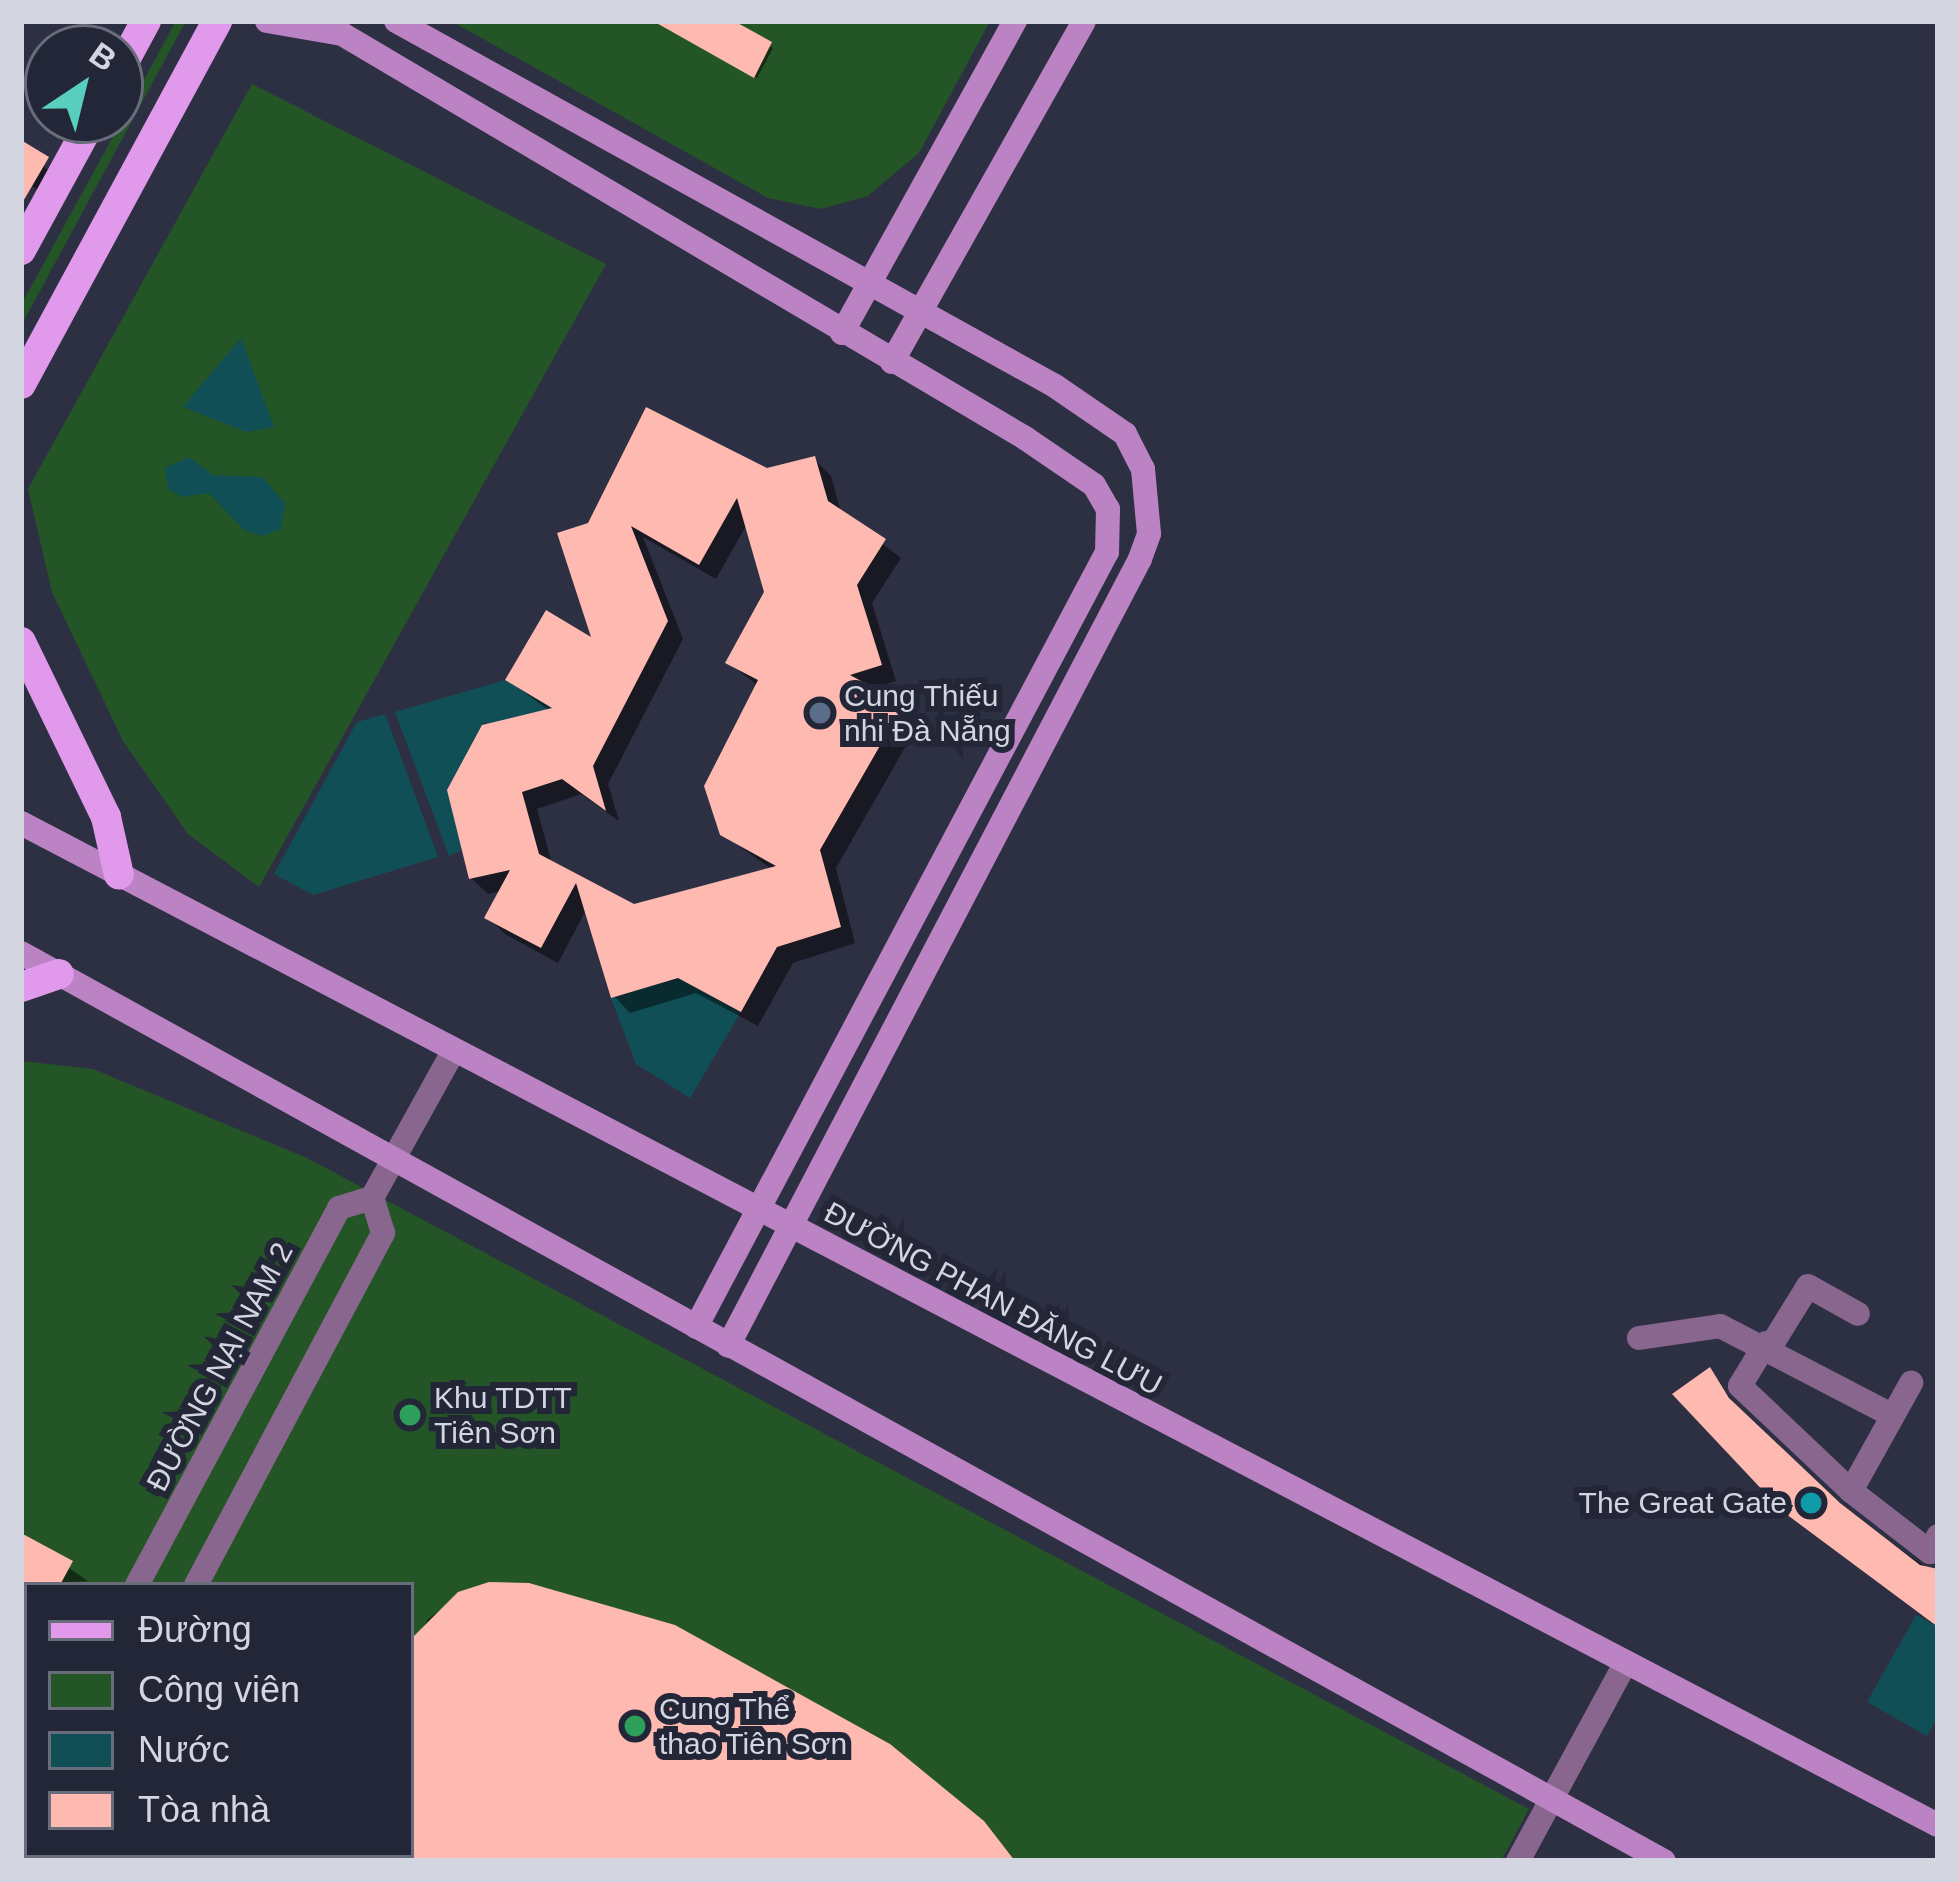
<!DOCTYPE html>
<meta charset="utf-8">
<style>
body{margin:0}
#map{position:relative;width:1959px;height:1882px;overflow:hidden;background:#2d3042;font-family:Helvetica,sans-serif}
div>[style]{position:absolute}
.green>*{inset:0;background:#245526}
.water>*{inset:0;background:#114f57}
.shadow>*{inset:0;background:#0007}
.building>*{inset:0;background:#feb9b0}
.street>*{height:24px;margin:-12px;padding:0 12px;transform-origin:12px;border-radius:12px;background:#89668e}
.secondary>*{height:24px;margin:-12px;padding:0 12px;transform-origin:12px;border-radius:12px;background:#bb83c3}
.primary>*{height:30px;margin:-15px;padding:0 15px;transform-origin:15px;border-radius:15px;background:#e199ec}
.dots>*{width:33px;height:33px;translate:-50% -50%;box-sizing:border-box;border:6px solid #232637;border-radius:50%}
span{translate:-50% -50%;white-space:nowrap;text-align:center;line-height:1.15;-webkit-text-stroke:12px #232637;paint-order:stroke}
.poi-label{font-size:30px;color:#d3d6e1}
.left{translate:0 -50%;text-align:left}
.right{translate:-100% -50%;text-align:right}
.street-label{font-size:30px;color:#d3d6e1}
.frame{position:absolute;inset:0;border:24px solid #d3d6e1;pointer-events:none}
.legend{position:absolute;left:24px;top:1582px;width:390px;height:276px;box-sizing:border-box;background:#232637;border:3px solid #696c7b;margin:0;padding:15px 21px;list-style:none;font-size:36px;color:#d3d6e1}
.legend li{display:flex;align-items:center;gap:24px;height:60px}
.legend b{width:60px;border:3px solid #696c7b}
.north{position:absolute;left:24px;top:24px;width:120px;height:120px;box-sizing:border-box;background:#232637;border:3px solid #696c7b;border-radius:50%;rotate:35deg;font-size:33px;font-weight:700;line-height:48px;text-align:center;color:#d3d6e1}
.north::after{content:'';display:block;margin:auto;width:42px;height:54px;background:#58cebf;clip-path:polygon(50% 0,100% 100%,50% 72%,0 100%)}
</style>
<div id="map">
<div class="green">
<i style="clip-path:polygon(176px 21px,186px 21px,21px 326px,21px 305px)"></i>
<i style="clip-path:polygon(451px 21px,990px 21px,919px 153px,868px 196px,821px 209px,768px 198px)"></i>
<i style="clip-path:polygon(252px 84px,606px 264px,259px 887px,188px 834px,123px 741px,52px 592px,28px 489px)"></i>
<i style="clip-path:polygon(evenodd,21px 1061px,93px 1069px,307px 1158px,1529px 1809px,1501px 1861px,21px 1861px,21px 1061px,27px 1585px,411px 1585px,411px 1855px,27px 1855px,27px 1585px)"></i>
</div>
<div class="water">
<i style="clip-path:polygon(241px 338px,274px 427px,247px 432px,183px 407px)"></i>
<i style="clip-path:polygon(189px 457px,213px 475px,262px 477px,285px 503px,281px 529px,262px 536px,244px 530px,209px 493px,182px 497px,168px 489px,165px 468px)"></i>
<i style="clip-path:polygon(505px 680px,552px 708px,516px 734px,484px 722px,449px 786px,462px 850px,449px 856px,395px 712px)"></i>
<i style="clip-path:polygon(385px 714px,438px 857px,313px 895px,274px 874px,357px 722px)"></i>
<i style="clip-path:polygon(678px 978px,741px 1012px,690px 1098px,636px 1064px,611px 998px)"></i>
<i style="clip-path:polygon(1916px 1615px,1938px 1627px,1938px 1717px,1927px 1736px,1867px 1702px)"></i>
</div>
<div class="shadow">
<i style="clip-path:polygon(655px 21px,727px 21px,773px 48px,757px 78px)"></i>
<i style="clip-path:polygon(21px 148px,71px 189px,62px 204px,21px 180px)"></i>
<i style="clip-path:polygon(evenodd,814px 459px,831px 476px,841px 513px,901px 558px,872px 603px,896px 681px,871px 689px,919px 723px,836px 868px,855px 943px,793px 963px,758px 1026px,696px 993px,630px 1013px,614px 996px,587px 908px,558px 963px,505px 934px,488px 917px,502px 891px,488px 894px,471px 878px,551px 712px,508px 680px,597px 643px,561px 535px,814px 459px,747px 524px,767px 592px,728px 662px,758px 686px,722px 834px,773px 870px,634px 907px,552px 864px,537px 809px,581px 794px,619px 821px,608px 784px,683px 639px,643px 537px,716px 579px,747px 524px)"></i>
<i style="clip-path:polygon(1709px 1371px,1744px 1416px,1838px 1505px,1938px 1576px,1938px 1627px,1784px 1509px)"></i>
<i style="clip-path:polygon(21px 1536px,88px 1581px,27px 1585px,21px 1703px)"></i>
<i style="clip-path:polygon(460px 1595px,982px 1823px,1016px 1861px,310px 1861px,411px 1855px,411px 1650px,428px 1619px)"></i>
</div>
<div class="building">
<i style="clip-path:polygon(653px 21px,734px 21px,772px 42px,754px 78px)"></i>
<i style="clip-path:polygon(21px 140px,49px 157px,21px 205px)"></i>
<i style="clip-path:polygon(evenodd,646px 407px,767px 468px,815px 456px,828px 501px,886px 539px,857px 585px,882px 665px,850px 675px,904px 704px,820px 850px,841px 927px,777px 947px,741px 1012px,678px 978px,611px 998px,576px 883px,541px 948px,484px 918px,510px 870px,469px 879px,447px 790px,482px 725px,552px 708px,505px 680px,546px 610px,591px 637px,557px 533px,588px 523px,646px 407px,737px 498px,764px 592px,725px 663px,758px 680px,704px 786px,720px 835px,776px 866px,634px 904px,539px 854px,522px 792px,562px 779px,606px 811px,593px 766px,668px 621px,631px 526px,699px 565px,737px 498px)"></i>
<i style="clip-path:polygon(1710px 1367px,1729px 1398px,1840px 1503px,1920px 1565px,1938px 1569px,1938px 1627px,1782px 1511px,1672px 1394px)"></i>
<i style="clip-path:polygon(21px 1533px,73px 1561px,60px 1585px,21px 1585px)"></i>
<i style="clip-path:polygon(489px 1582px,529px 1583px,675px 1625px,890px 1744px,984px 1821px,1015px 1861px,411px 1861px,411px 1639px,458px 1592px)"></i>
</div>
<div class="street">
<i style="left:1639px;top:1338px;width:82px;rotate:-8.4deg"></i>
<i style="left:1720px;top:1326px;width:194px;rotate:27.4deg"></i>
<i style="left:1766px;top:1343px;width:50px;rotate:121.2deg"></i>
<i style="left:1740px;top:1386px;width:153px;rotate:43.4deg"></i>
<i style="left:1851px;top:1491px;width:100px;rotate:37.7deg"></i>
<i style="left:1930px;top:1552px;width:18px;rotate:-63deg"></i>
<i style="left:1771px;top:1346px;width:70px;rotate:-58.3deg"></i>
<i style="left:1808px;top:1286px;width:57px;rotate:29.2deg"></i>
<i style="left:1851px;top:1491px;width:124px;rotate:-60.9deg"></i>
<i style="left:137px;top:1585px;width:428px;rotate:-61.8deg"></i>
<i style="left:339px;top:1208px;width:34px;rotate:-17deg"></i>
<i style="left:372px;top:1198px;width:169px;rotate:-61deg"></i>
<i style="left:196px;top:1585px;width:399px;rotate:-62deg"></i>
<i style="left:383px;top:1233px;width:37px;rotate:-107deg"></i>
<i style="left:21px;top:1803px;width:13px;rotate:-61deg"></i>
<i style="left:49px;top:1861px;width:7px;rotate:-56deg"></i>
<i style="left:1518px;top:1861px;width:224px;rotate:-61.5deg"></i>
</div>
<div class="secondary">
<i style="left:267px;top:21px;width:76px;rotate:9.8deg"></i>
<i style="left:342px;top:34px;width:794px;rotate:30.6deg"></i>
<i style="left:1025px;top:438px;width:83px;rotate:34.3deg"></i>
<i style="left:1094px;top:485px;width:28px;rotate:60deg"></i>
<i style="left:1108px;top:509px;width:43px;rotate:91.3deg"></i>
<i style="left:1107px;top:552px;width:877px;rotate:117.94deg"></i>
<i style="left:396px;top:21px;width:753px;rotate:28.98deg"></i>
<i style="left:1055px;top:386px;width:85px;rotate:34.4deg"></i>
<i style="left:1125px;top:434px;width:39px;rotate:63deg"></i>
<i style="left:1143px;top:469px;width:65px;rotate:84.7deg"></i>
<i style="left:1149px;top:534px;width:27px;rotate:110deg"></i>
<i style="left:1140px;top:559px;width:888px;rotate:117.63deg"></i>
<i style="left:842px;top:333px;width:357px;rotate:-61deg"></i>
<i style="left:892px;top:362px;width:391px;rotate:-60.6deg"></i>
<i style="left:21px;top:823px;width:2163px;rotate:27.6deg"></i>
<i style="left:21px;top:953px;width:1877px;rotate:28.93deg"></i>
</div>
<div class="primary">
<i style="left:120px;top:69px;width:55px;rotate:-61.6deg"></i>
<i style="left:21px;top:250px;width:148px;rotate:-61.4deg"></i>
<i style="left:21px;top:384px;width:413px;rotate:-61.6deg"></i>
<i style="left:21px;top:642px;width:195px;rotate:64.1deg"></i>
<i style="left:106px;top:817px;width:59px;rotate:77.4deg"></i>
<i style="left:21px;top:987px;width:40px;rotate:-18.9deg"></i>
</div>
<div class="dots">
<i style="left:820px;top:713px;background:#5c6f8a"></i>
<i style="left:410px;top:1415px;background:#2e9e5b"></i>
<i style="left:1811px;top:1503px;background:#0f9aa8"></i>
<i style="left:635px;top:1726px;background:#2e9e5b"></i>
</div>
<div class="poi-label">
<span class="left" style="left:844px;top:713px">Cung Thiếu<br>nhi Đà Nẵng</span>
<span class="left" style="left:434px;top:1415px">Khu TDTT<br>Tiên Sơn</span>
<span class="right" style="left:1787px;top:1503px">The Great Gate</span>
<span class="left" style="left:659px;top:1726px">Cung Thể<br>thao Tiên Sơn</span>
</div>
<div class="street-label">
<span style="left:993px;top:1299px;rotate:28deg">ĐƯỜNG PHAN ĐĂNG LƯU</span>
<span style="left:220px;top:1367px;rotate:-62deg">ĐƯỜNG NẠI NAM 2</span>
</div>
<div class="frame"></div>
<ul class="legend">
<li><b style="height:15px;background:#e199ec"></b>Đường</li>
<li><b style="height:33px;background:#245526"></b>Công viên</li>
<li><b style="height:33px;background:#114f57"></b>Nước</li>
<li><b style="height:33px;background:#feb9b0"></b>Tòa nhà</li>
</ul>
<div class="north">B</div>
</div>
